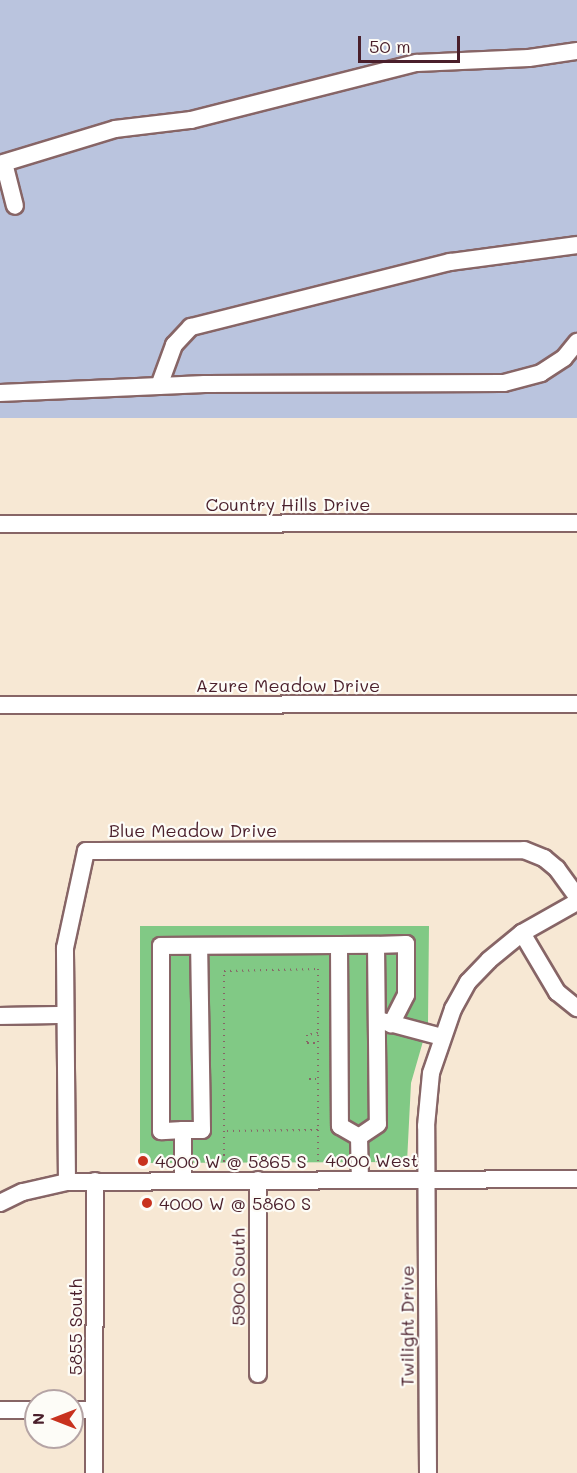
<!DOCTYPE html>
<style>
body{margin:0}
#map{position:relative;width:577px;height:1473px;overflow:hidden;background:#f7e8d4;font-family:Mali,sans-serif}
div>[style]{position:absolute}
.industrial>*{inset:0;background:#bac4de;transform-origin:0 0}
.green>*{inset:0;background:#81c985}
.path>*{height:2px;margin-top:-1px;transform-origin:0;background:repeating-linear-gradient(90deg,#876566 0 1.5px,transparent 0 6px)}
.roads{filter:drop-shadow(2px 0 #876566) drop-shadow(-2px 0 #876566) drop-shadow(0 2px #876566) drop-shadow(0 -2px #876566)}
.minor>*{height:16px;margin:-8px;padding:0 8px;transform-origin:8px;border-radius:8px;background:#fff}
.dots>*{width:16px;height:16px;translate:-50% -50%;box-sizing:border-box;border:3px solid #fdfcf7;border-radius:50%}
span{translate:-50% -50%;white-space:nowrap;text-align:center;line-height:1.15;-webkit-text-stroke:4.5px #fdfcf7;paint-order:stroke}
.street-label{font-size:18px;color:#4a1f2b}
.poi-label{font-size:18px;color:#4a1f2b}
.left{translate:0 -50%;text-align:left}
.north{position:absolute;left:24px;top:1389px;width:60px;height:60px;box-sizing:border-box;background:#fdfcf7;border:2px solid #b5a4a5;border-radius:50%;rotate:270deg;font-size:16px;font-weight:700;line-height:24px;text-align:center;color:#4a1f2b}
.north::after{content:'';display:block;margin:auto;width:21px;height:27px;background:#c8321e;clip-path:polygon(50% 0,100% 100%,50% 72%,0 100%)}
.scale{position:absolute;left:358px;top:36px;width:102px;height:27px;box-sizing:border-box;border:3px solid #4a1f2b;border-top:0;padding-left:8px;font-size:18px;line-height:21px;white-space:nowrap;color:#4a1f2b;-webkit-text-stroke:4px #fdfcf7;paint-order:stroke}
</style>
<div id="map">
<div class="industrial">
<i style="left:0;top:0;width:577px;height:418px"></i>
</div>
<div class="green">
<i style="clip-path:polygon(140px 926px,429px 926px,428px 1024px,411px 1083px,407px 1162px,140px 1163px)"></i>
</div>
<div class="path">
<i style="left:318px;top:1033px;width:11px;rotate:170deg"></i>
<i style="left:307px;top:1035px;width:8px;rotate:90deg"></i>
<i style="left:307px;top:1043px;width:11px"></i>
<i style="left:309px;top:1079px;width:9px"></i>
<i style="left:318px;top:1130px;width:32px;rotate:90deg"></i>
<i style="left:224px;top:1162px;width:191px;rotate:-90deg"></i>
<i style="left:224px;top:971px;width:94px;rotate:-1.2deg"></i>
<i style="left:318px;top:969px;width:161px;rotate:90deg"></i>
<i style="left:318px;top:1130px;width:94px;rotate:179.4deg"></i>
</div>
<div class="roads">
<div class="minor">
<i style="left:4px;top:163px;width:44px;rotate:75.7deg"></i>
<i style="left:0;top:164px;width:120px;rotate:-16.9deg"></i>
<i style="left:115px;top:129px;width:77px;rotate:-6.8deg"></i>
<i style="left:191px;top:120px;width:233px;rotate:-14.2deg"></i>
<i style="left:417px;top:63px;width:112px;rotate:-2.6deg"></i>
<i style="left:529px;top:58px;width:49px;rotate:-8.3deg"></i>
<i style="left:159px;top:386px;width:44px;rotate:-69.9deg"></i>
<i style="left:174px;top:345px;width:25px;rotate:-47deg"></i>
<i style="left:191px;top:327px;width:267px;rotate:-14.1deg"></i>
<i style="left:450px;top:262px;width:128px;rotate:-7.6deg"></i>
<i style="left:0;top:393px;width:205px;rotate:-2.5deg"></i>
<i style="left:205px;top:384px;width:299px;rotate:-0.2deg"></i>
<i style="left:504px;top:383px;width:38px;rotate:-15deg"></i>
<i style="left:541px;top:373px;width:27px;rotate:-33deg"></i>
<i style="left:564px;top:358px;width:21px;rotate:-51deg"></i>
<i style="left:0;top:524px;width:577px;rotate:-0.1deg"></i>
<i style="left:0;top:705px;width:577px;rotate:-0.1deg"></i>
<i style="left:522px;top:933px;width:69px;rotate:59.3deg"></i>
<i style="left:557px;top:992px;width:26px;rotate:39deg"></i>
<i style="left:339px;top:945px;width:181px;rotate:89.7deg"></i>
<i style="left:340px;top:1126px;width:22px;rotate:30deg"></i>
<i style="left:376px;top:945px;width:30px;rotate:-2deg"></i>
<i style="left:406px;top:944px;width:51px;rotate:90deg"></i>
<i style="left:406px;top:995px;width:33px;rotate:117deg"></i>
<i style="left:0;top:1016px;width:65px;rotate:-0.9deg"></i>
<i style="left:382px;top:1021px;width:62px;rotate:14.9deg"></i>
<i style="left:183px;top:1130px;width:19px"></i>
<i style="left:202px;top:1130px;width:184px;rotate:-90.9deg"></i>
<i style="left:183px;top:1181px;width:51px;rotate:-90deg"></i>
<i style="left:183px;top:1130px;width:22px;rotate:177deg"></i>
<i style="left:161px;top:1131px;width:185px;rotate:-90deg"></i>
<i style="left:161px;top:946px;width:215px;rotate:-0.3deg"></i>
<i style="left:376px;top:945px;width:179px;rotate:89.4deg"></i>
<i style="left:378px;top:1124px;width:23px;rotate:146deg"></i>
<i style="left:359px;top:1137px;width:43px;rotate:88.7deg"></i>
<i style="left:67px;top:1182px;width:234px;rotate:-90.5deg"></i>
<i style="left:65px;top:948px;width:99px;rotate:-77.8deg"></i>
<i style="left:86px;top:851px;width:438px;rotate:-0.1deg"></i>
<i style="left:524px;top:850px;width:22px;rotate:22deg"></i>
<i style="left:544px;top:858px;width:17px;rotate:40deg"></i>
<i style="left:557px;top:869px;width:34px;rotate:54deg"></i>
<i style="left:0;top:1203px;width:25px;rotate:-26deg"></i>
<i style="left:23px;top:1192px;width:45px;rotate:-12.8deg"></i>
<i style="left:67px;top:1182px;width:510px;rotate:-0.34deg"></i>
<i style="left:258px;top:1374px;width:194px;rotate:-90deg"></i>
<i style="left:0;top:1410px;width:36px"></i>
<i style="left:72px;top:1410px;width:22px"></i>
<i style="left:94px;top:1473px;width:292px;rotate:-89.8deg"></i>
<i style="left:428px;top:1473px;width:347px;rotate:-90.3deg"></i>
<i style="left:426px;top:1126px;width:53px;rotate:-84.6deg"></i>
<i style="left:431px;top:1073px;width:68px;rotate:-71deg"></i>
<i style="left:453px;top:1009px;width:31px;rotate:-61deg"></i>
<i style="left:468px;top:982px;width:30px;rotate:-46deg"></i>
<i style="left:489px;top:960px;width:43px;rotate:-39.3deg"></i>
<i style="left:522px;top:933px;width:63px;rotate:-29.4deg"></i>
</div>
</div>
<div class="dots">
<i style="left:143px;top:1161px;background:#c8321e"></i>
<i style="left:147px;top:1203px;background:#c8321e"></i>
</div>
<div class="street-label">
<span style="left:288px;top:504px">Country Hills Drive</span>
<span style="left:288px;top:685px">Azure Meadow Drive</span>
<span style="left:193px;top:830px">Blue Meadow Drive</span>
<span style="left:372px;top:1160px">4000 West</span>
<span style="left:238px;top:1277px;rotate:-90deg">5900 South</span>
<span style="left:407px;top:1326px;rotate:-90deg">Twilight Drive</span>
<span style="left:75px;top:1327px;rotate:-90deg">5855 South</span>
</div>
<div class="poi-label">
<span class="left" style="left:155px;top:1161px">4000 W @ 5865 S</span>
<span class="left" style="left:159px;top:1203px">4000 W @ 5860 S</span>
</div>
<div class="north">N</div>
<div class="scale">50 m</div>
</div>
